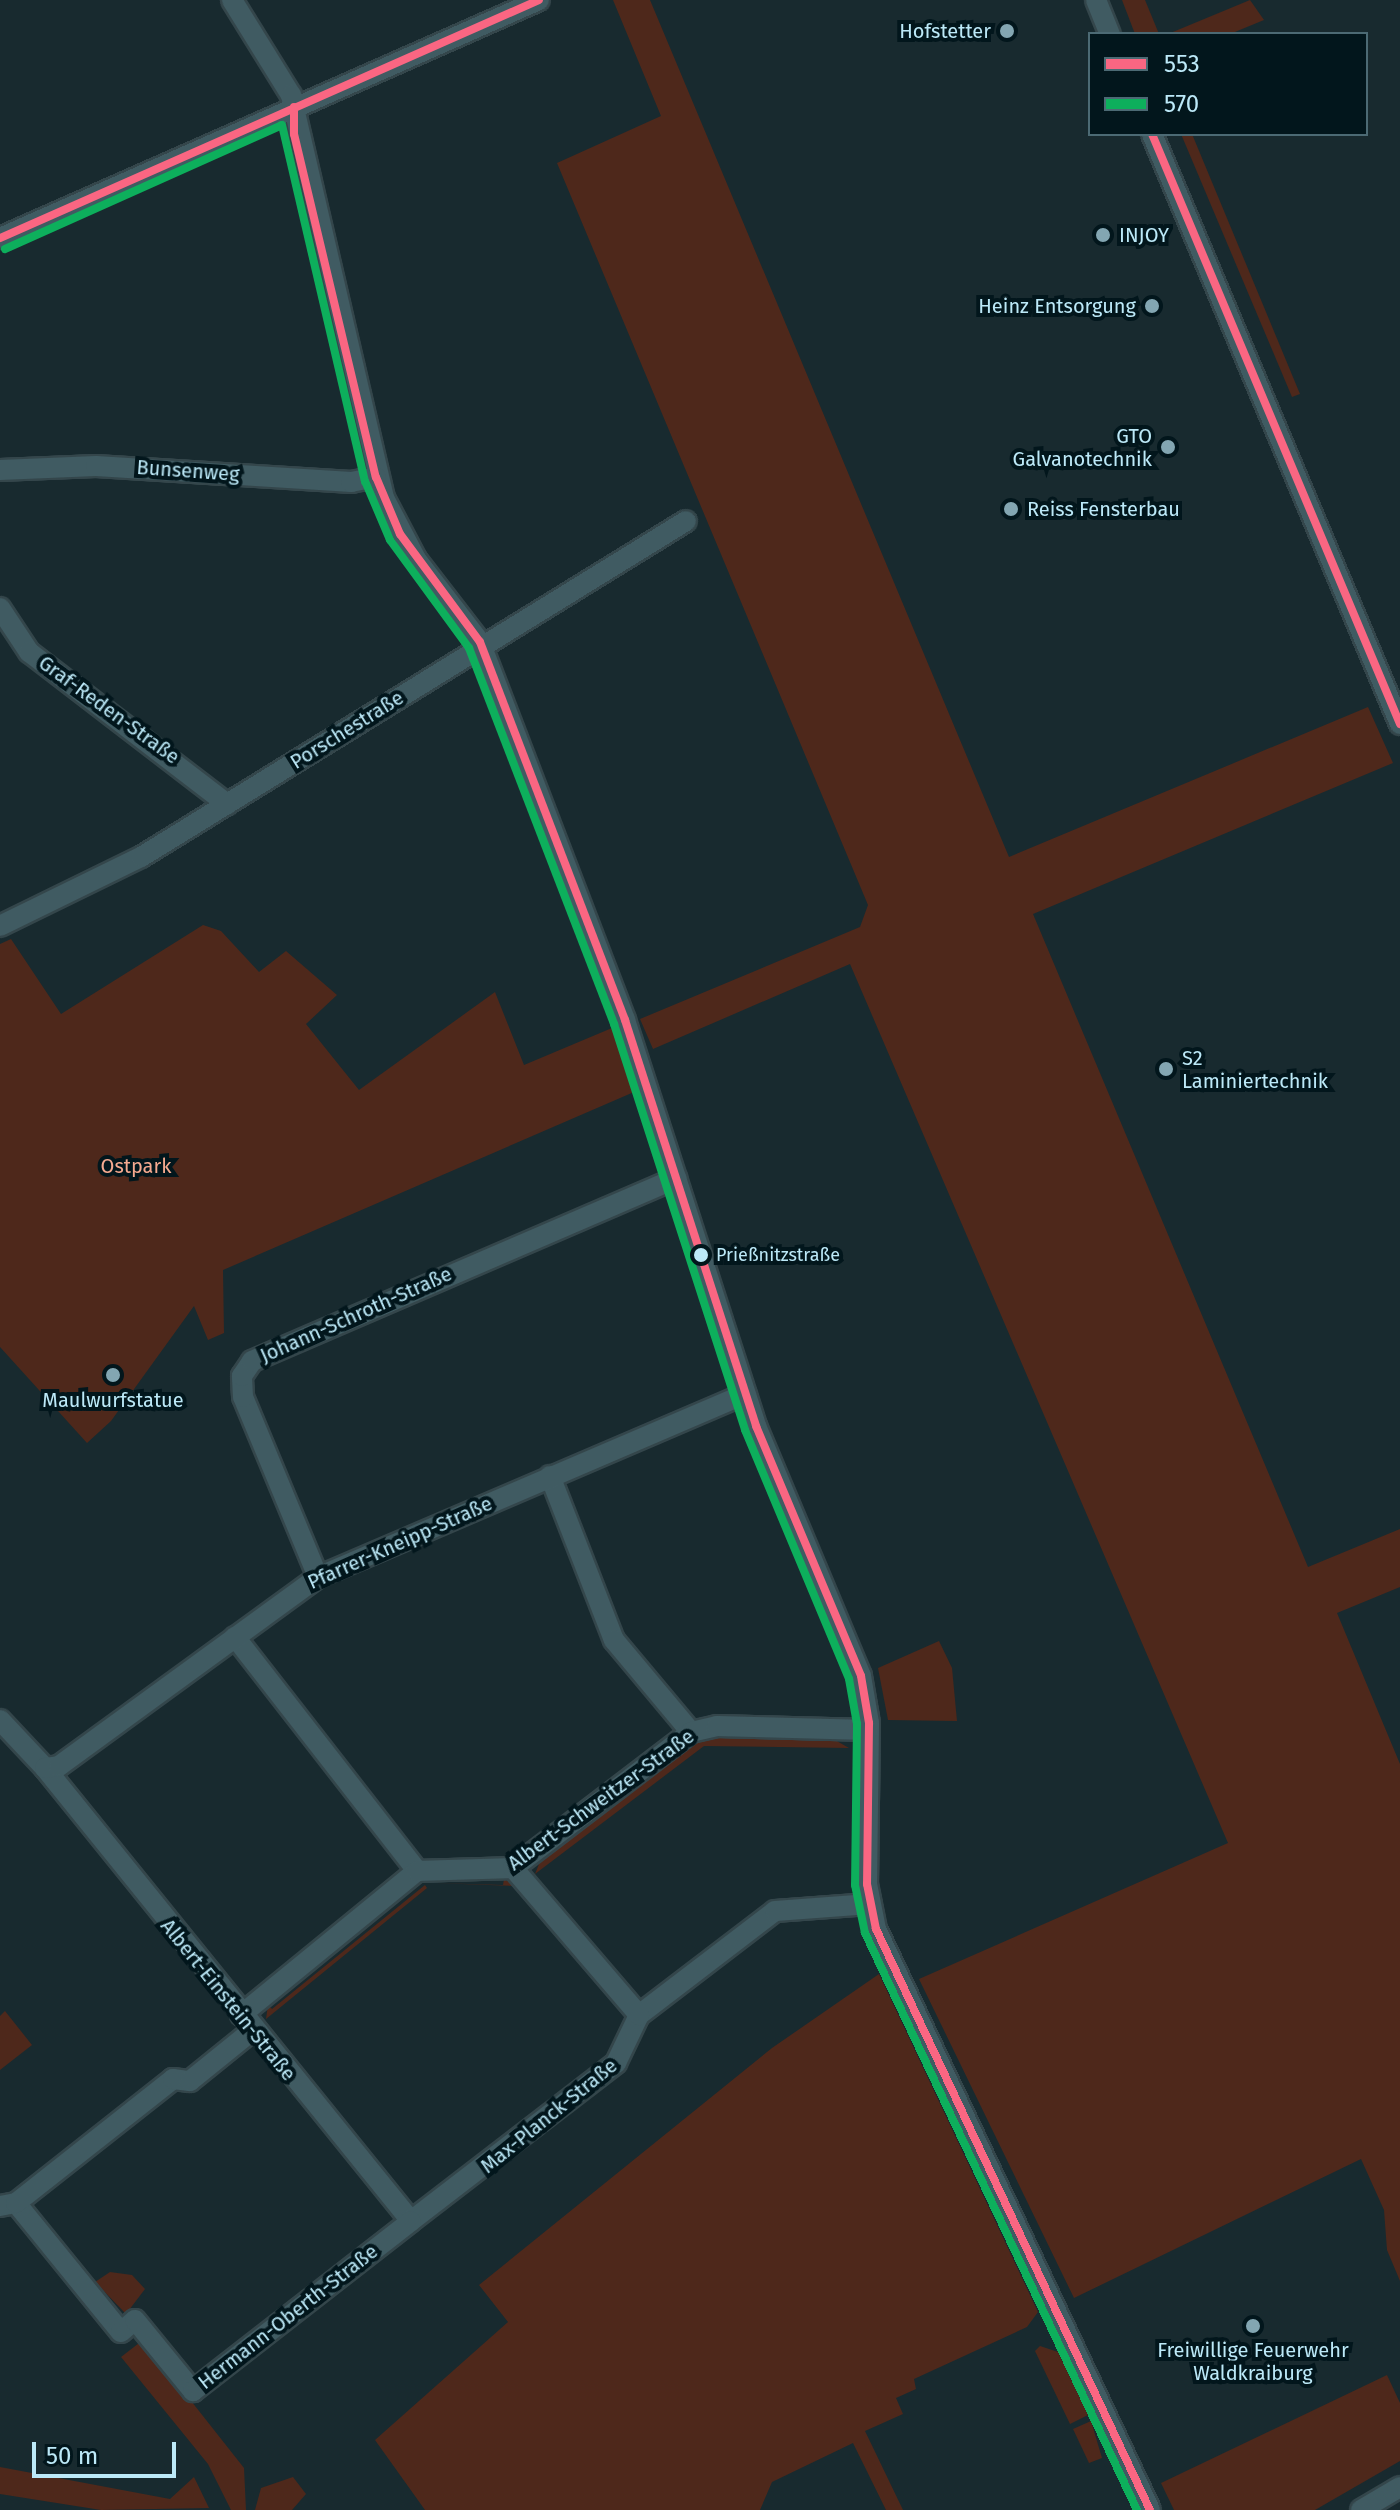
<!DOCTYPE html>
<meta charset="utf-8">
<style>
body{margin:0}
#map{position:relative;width:1400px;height:2510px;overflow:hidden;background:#182a2f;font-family:"Fira Sans",sans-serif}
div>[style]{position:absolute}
.green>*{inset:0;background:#4e281b}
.roads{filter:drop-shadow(2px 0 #34464b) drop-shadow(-2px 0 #34464b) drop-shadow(0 2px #34464b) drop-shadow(0 -2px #34464b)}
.minor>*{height:20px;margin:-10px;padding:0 10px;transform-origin:10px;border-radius:10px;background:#405b62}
.bus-1>*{height:8px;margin:-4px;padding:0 4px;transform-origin:4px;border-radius:4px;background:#fa6682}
.bus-2>*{height:8px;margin:-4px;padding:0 4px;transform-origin:4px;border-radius:4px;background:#0daf5c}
.dots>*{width:22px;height:22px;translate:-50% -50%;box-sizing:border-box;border:4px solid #02161c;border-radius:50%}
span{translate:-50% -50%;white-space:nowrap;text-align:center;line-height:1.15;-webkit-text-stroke:8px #02161c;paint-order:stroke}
.bus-label{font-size:18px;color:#bce9f8}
.left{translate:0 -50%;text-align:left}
.poi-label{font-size:20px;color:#bce9f8}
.right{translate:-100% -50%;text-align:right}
.street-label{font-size:20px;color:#bce9f8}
.park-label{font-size:20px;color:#f6aa90}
.legend{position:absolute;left:1088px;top:32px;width:280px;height:104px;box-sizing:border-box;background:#02161c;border:2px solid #4c6a74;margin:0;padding:10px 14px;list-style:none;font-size:24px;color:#bce9f8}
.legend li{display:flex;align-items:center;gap:16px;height:40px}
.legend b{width:40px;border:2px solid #4c6a74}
.scale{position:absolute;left:32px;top:2442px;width:144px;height:36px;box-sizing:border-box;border:4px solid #bce9f8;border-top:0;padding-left:10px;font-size:24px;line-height:28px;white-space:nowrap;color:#bce9f8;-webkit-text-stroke:6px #02161c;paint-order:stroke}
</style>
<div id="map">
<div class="green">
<i style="clip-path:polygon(613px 0,650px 0,1009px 857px,1368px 707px,1393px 763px,1033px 914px,1308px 1567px,1400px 1529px,1400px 1587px,1337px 1613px,1400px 1764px,1400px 2281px,1387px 2250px,1384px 2210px,1361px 2159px,1074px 2298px,919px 1979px,1228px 1843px,850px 964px,653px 1049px,640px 1019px,860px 927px,868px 905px,557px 163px,661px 116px)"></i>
<i style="clip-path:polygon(1122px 0,1145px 0,1159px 34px,1135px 34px)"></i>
<i style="clip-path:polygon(1250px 0,1264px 20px,1230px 34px,1168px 34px)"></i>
<i style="clip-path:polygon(1181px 134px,1192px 134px,1300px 394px,1292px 397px)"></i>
<i style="clip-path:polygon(203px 925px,221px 931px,259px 972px,286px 951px,337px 995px,306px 1024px,359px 1090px,495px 992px,524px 1065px,612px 1028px,634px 1092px,223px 1270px,224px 1333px,208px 1340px,194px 1306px,111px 1421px,87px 1443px,0 1347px,0 944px,11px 939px,61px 1014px)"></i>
<i style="clip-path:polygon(939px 1641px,952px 1668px,957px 1721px,888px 1720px,878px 1668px)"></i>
<i style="clip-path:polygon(717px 1737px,835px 1740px,849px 1748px,704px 1746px,535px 1874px,541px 1859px,699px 1740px)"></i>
<i style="clip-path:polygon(504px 1879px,516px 1886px,434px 1883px,503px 1885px)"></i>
<i style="clip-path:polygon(425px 1885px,427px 1888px,266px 2019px,268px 2005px,272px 2009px)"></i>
<i style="clip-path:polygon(879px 1974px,1038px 2312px,1027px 2327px,914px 2379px,916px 2389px,896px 2398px,903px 2414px,865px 2431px,903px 2510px,886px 2510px,853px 2443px,772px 2482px,760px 2510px,425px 2510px,375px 2440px,508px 2322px,479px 2285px,772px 2048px)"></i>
<i style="clip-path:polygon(5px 2011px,32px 2045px,0 2070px,0 2016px)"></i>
<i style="clip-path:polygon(110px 2272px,132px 2275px,145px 2289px,126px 2314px,95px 2282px)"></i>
<i style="clip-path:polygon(143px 2340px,244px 2468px,246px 2510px,231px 2510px,208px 2464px,121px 2357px)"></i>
<i style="clip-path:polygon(1040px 2346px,1058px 2352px,1088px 2415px,1070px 2424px,1035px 2351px)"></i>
<i style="clip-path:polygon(1387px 2375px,1400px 2403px,1400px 2461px,1315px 2510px,1174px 2510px,1161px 2483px)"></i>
<i style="clip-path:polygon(1091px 2421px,1102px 2458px,1089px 2463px,1073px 2429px)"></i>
<i style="clip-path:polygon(0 2467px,170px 2499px,194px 2477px,209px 2508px,101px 2510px,0 2494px)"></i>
<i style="clip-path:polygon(293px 2477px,306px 2494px,292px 2510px,255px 2510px,261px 2488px)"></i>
</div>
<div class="roads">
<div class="minor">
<i style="left:232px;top:0;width:112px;rotate:58.2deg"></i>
<i style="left:291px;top:95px;width:414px;rotate:77deg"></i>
<i style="left:384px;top:498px;width:69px;rotate:62.3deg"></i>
<i style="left:416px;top:559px;width:105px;rotate:52.4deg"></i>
<i style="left:480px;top:642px;width:405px;rotate:69deg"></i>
<i style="left:625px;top:1020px;width:427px;rotate:72.1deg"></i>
<i style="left:756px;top:1426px;width:271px;rotate:67.2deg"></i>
<i style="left:861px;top:1676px;width:48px;rotate:80.3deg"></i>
<i style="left:869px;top:1723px;width:161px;rotate:90.7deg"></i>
<i style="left:867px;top:1884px;width:46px;rotate:78.7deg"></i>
<i style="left:876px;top:1929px;width:642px;rotate:64.75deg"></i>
<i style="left:1096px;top:0;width:37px;rotate:68deg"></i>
<i style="left:1152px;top:134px;width:640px;rotate:67.2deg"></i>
<i style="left:0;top:238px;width:589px;rotate:-23.82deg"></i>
<i style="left:0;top:470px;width:96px;rotate:-2.4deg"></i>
<i style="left:96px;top:466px;width:256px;rotate:3.6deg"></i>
<i style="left:351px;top:482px;width:25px;rotate:-11deg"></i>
<i style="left:0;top:608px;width:53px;rotate:56.6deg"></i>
<i style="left:29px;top:652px;width:250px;rotate:37.5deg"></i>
<i style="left:0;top:926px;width:157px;rotate:-26.1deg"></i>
<i style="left:141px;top:857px;width:640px;rotate:-31.65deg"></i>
<i style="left:550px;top:1476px;width:176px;rotate:68.7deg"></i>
<i style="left:614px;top:1640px;width:120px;rotate:50.1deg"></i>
<i style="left:318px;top:1577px;width:195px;rotate:-112.6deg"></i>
<i style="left:243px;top:1397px;width:21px;rotate:-93deg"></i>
<i style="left:242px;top:1376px;width:18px;rotate:-56deg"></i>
<i style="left:252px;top:1361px;width:462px;rotate:-23.3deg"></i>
<i style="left:235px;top:1637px;width:296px;rotate:52.1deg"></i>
<i style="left:0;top:1720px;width:66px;rotate:46.8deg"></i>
<i style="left:45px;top:1768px;width:582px;rotate:51.06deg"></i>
<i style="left:411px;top:2221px;width:259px;rotate:-37.6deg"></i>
<i style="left:616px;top:2063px;width:53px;rotate:-64.4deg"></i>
<i style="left:639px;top:2015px;width:171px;rotate:-37.4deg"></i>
<i style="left:775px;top:1911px;width:95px;rotate:-4.2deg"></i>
<i style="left:45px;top:1768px;width:14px;rotate:-8deg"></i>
<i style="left:59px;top:1766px;width:321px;rotate:-36.1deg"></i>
<i style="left:318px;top:1577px;width:465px;rotate:-23.2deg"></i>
<i style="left:513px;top:1868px;width:194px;rotate:49.4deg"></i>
<i style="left:241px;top:2015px;width:227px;rotate:-39.3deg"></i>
<i style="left:417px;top:1871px;width:96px;rotate:-1.8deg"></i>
<i style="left:513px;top:1868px;width:224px;rotate:-37.4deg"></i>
<i style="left:691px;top:1732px;width:27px;rotate:-13deg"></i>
<i style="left:717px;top:1726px;width:151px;rotate:1.5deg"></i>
<i style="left:16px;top:2203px;width:166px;rotate:50.9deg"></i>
<i style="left:121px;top:2332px;width:18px;rotate:-41deg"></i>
<i style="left:135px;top:2320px;width:92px;rotate:50.8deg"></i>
<i style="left:193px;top:2391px;width:276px;rotate:-37.9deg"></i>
<i style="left:0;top:2206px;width:16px;rotate:-11deg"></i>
<i style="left:16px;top:2203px;width:200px;rotate:-38.3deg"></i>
<i style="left:173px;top:2079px;width:17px;rotate:7deg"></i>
<i style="left:190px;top:2081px;width:81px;rotate:-39deg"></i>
<i style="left:1361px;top:2510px;width:45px;rotate:-30.5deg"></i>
</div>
</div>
<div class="bus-1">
<i style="left:294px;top:107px;width:27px;rotate:90deg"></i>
<i style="left:294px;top:134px;width:353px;rotate:76.6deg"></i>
<i style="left:376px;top:477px;width:62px;rotate:67.2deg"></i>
<i style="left:400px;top:534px;width:134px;rotate:53.5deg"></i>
<i style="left:480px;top:642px;width:405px;rotate:69deg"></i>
<i style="left:625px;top:1020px;width:427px;rotate:72.1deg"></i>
<i style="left:756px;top:1426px;width:271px;rotate:67.2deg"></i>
<i style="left:861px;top:1676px;width:48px;rotate:80.3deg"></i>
<i style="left:869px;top:1723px;width:161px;rotate:90.7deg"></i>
<i style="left:867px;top:1884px;width:46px;rotate:78.7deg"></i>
<i style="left:876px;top:1929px;width:642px;rotate:64.75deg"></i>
<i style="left:1152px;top:134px;width:640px;rotate:67.2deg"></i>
<i style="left:0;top:238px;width:589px;rotate:-23.82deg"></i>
</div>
<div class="bus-2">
<i style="left:5px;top:249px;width:303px;rotate:-24.1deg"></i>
<i style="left:282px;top:125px;width:366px;rotate:76.9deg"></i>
<i style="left:365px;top:481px;width:64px;rotate:67deg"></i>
<i style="left:390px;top:540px;width:134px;rotate:53.8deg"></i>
<i style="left:469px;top:648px;width:403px;rotate:68.9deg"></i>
<i style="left:614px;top:1024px;width:427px;rotate:72.1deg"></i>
<i style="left:745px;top:1430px;width:270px;rotate:67.3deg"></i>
<i style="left:849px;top:1679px;width:46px;rotate:79.9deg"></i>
<i style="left:857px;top:1724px;width:161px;rotate:90.7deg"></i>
<i style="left:855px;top:1885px;width:49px;rotate:78.2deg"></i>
<i style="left:865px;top:1933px;width:638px;rotate:64.76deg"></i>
</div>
<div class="dots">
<i style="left:1007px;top:31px;background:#83a6b2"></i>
<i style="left:1103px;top:235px;background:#83a6b2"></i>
<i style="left:1152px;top:306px;background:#83a6b2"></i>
<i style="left:1168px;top:447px;background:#83a6b2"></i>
<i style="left:1011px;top:509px;background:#83a6b2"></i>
<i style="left:1166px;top:1069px;background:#83a6b2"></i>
<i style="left:701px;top:1255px;background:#bce9f8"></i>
<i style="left:113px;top:1375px;background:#83a6b2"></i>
<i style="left:1253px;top:2326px;background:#83a6b2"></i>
</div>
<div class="bus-label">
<span class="left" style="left:716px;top:1255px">Prießnitzstraße</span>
</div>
<div class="poi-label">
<span class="right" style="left:991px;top:31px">Hofstetter</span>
<span class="left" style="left:1119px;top:235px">INJOY</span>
<span class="right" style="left:1136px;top:306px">Heinz Entsorgung</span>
<span class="right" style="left:1152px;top:448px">GTO<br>Galvanotechnik</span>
<span class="left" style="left:1027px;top:509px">Reiss Fensterbau</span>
<span class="left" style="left:1182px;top:1070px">S2<br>Laminiertechnik</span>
<span style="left:113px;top:1400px">Maulwurfstatue</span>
<span style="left:1253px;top:2362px">Freiwillige Feuerwehr<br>Waldkraiburg</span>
</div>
<div class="street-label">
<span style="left:188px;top:471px;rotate:4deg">Bunsenweg</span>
<span style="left:109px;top:710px;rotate:36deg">Graf-Reden-Straße</span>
<span style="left:347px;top:730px;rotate:-32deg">Porschestraße</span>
<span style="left:356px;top:1315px;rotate:-24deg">Johann-Schroth-Straße</span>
<span style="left:400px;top:1543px;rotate:-24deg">Pfarrer-Kneipp-Straße</span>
<span style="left:601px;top:1800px;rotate:-36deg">Albert-Schweitzer-Straße</span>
<span style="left:228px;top:2000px;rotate:51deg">Albert-Einstein-Straße</span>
<span style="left:549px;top:2116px;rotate:-39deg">Max-Planck-Straße</span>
<span style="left:288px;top:2317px;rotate:-38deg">Hermann-Oberth-Straße</span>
</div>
<div class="park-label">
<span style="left:136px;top:1166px">Ostpark</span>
</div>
<ul class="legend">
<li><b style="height:10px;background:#fa6682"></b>553</li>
<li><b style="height:10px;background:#0daf5c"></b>570</li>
</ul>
<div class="scale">50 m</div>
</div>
